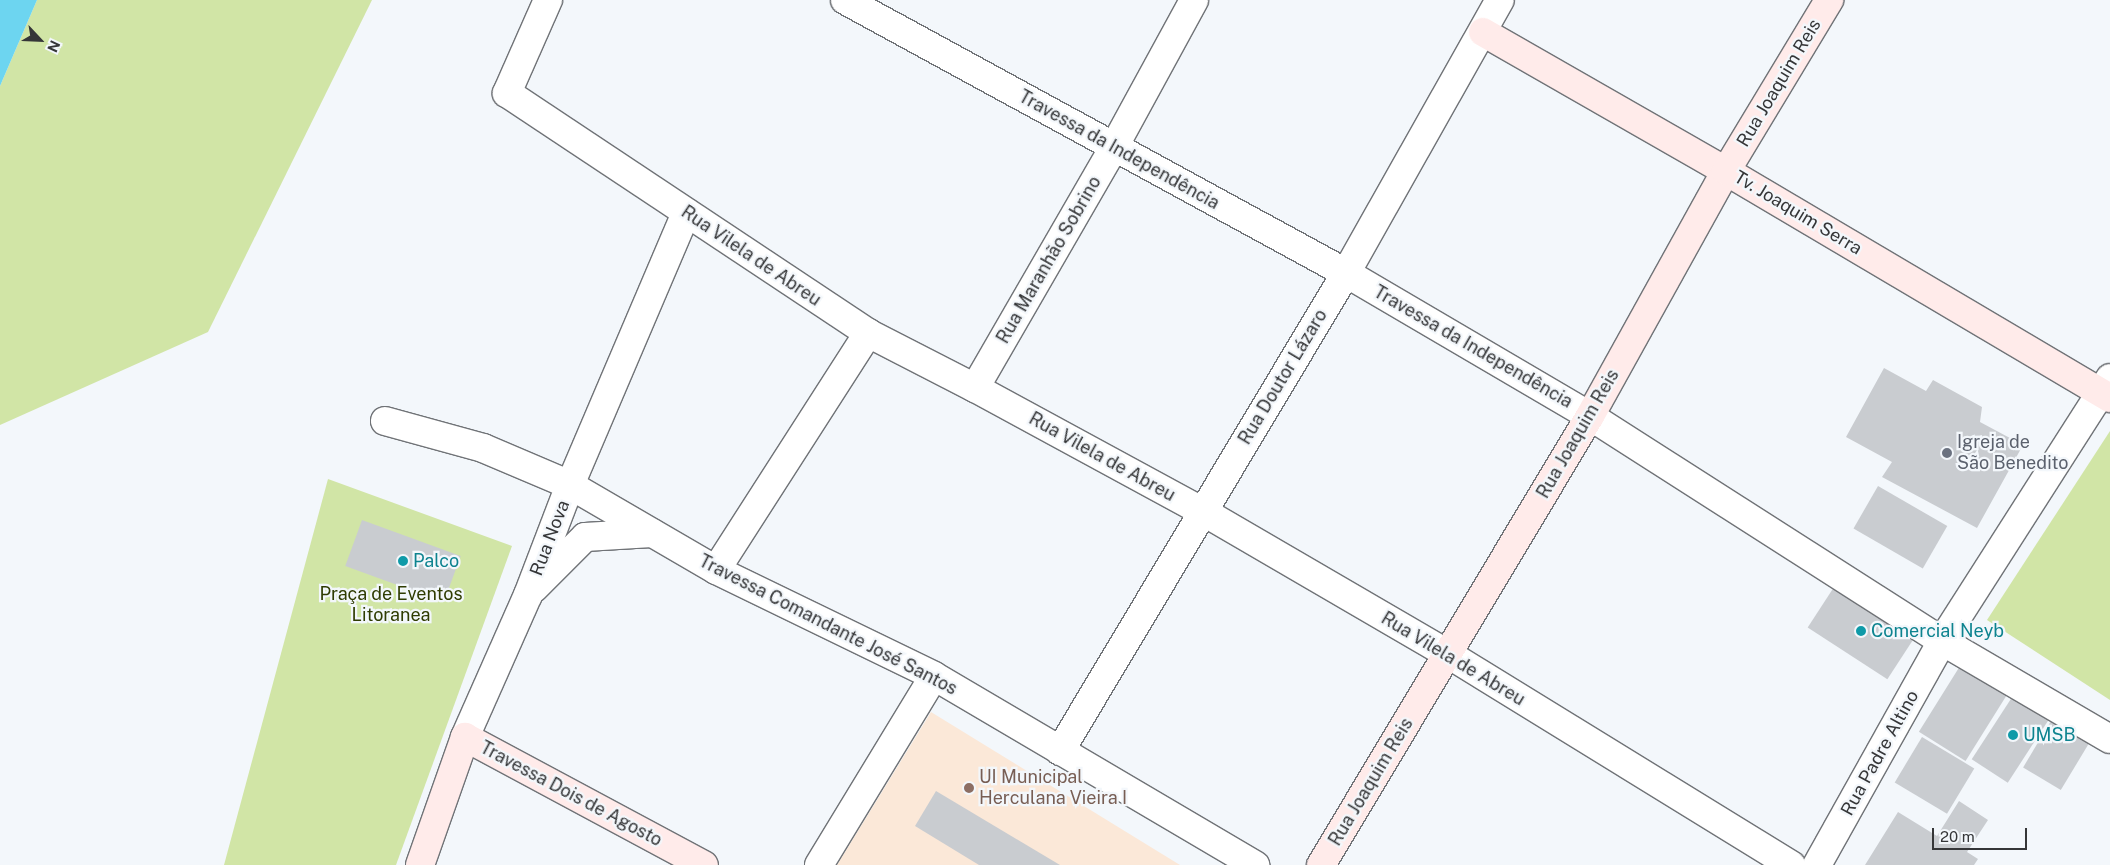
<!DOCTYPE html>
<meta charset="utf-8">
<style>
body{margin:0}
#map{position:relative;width:2110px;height:865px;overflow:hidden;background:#f3f7fb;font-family:"Public Sans",sans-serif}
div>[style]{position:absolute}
.education>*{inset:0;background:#fbe8d8}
.green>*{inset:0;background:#d1e5a6}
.water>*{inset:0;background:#6dd5f0}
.building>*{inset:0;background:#c9ccd0;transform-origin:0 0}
.roads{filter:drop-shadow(1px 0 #707377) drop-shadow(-1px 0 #707377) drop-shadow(0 1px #707377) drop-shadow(0 -1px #707377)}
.street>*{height:28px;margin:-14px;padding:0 14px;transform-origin:14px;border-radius:14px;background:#fff}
.secondary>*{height:28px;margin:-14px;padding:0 14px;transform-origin:14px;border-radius:14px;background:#ffebea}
.dots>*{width:14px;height:14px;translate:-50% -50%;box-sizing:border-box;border:2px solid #f3f7fb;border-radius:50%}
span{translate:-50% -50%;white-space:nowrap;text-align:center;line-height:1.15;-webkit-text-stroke:4.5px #f3f7fb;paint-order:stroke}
.street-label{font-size:18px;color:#353638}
.worship-label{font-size:18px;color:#5b616d}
.left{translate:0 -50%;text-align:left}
.culture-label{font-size:18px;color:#0d838f}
.park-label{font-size:18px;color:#2f3c02}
.education-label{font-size:18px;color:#785e54}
.north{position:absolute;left:15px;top:15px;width:50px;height:50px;-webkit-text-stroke:4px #f3f7fb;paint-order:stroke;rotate:115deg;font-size:14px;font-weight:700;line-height:20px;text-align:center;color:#353638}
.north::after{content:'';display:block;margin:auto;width:18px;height:22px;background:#353638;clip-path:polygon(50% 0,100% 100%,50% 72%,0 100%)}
.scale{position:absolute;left:1932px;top:828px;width:95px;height:22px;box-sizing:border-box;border:2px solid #353638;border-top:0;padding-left:6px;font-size:15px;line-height:18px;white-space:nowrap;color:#353638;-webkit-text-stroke:4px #f3f7fb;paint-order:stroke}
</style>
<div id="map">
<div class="education">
<i style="clip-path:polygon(931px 712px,1180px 865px,837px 865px)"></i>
</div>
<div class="green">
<i style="clip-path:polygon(37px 0,372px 0,208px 332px,0 425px,0 86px)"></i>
<i style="clip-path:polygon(2110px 431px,2110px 700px,1987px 620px)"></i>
<i style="clip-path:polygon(328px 479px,512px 546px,396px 865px,224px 865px)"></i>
</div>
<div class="water">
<i style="clip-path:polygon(0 0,37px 0,0 86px)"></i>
</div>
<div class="building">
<i style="clip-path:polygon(1884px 368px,1926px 391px,1933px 380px,1982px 407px,1980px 422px,2023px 445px,1977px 528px,1882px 477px,1892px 462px,1846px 437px)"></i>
<i style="left:1878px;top:486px;width:80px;height:49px;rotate:30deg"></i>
<i style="left:362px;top:520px;width:105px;height:49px;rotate:20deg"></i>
<i style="left:1836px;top:584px;width:95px;height:52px;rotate:33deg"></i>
<i style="left:1965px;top:658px;width:55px;height:87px;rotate:32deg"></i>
<i style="left:2018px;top:688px;width:43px;height:85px;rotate:33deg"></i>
<i style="left:2054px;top:716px;width:44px;height:60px;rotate:31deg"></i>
<i style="left:1922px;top:737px;width:61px;height:53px;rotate:31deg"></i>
<i style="clip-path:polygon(936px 791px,1060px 865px,979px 865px,915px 826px)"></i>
<i style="clip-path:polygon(1959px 801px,1988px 820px,1967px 852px,1978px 859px,1974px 865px,1865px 865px,1898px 812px,1937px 836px)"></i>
</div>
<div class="roads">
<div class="street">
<i style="left:548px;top:0;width:102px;rotate:113.8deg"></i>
<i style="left:507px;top:93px;width:433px;rotate:33.6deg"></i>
<i style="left:868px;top:333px;width:120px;rotate:27.2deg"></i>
<i style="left:975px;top:388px;width:258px;rotate:28.5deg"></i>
<i style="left:1202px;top:511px;width:285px;rotate:30.2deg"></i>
<i style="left:1448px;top:654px;width:403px;rotate:31.6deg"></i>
<i style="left:845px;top:0;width:571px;rotate:28.59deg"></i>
<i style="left:1346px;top:273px;width:283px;rotate:30.4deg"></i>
<i style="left:1590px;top:416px;width:418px;rotate:32.6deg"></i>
<i style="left:1942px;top:641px;width:194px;rotate:30.3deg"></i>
<i style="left:975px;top:388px;width:278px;rotate:-60deg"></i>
<i style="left:1114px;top:147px;width:167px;rotate:-61.4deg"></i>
<i style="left:385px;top:421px;width:102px;rotate:15.4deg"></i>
<i style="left:483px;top:448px;width:95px;rotate:23deg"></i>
<i style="left:570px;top:485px;width:169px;rotate:30.2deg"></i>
<i style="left:716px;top:570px;width:242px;rotate:25.9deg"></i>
<i style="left:934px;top:676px;width:373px;rotate:30.5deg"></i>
<i style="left:716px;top:570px;width:282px;rotate:-57.3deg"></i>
<i style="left:534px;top:588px;width:72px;rotate:-45deg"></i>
<i style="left:585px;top:537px;width:67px;rotate:-3.4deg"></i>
<i style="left:465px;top:737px;width:155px;rotate:-66.1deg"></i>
<i style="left:528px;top:595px;width:118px;rotate:-69.1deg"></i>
<i style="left:570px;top:485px;width:296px;rotate:-66.9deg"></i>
<i style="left:1060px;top:751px;width:557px;rotate:-59.11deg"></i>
<i style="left:1346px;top:273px;width:313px;rotate:-60.6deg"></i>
<i style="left:819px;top:865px;width:221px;rotate:-58.7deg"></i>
<i style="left:1817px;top:865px;width:257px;rotate:-60.8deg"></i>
<i style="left:1942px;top:641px;width:312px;rotate:-57.4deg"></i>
</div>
<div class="secondary">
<i style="left:1483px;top:32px;width:280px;rotate:29.8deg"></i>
<i style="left:1726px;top:171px;width:446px;rotate:30.6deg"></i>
<i style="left:420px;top:865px;width:136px;rotate:-70.6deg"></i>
<i style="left:465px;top:737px;width:271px;rotate:28.2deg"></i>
<i style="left:1321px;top:865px;width:523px;rotate:-59.07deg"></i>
<i style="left:1590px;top:416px;width:280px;rotate:-61deg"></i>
<i style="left:1726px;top:171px;width:200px;rotate:-58.9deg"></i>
</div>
</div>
<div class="dots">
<i style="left:1947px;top:453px;background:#6b7280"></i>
<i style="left:403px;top:561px;background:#0f9aa8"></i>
<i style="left:1861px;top:631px;background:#0f9aa8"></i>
<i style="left:2013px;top:735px;background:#0f9aa8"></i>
<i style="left:969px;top:788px;background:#8d6e63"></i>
</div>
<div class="street-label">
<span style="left:1779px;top:83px;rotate:-59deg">Rua Joaquim Reis</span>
<span style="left:1119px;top:150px;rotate:29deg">Travessa da Independência</span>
<span style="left:1798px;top:213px;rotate:31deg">Tv. Joaquim Serra</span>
<span style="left:751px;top:256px;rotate:34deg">Rua Vilela de Abreu</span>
<span style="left:1049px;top:260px;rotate:-60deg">Rua Maranhão Sobrino</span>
<span style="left:1473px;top:347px;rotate:30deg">Travessa da Independência</span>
<span style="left:1283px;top:377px;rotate:-59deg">Rua Doutor Lázaro</span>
<span style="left:1578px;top:434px;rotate:-60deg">Rua Joaquim Reis</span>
<span style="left:1102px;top:457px;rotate:29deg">Rua Vilela de Abreu</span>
<span style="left:550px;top:538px;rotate:-69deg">Rua Nova</span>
<span style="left:828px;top:625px;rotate:27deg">Travessa Comandante José Santos</span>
<span style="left:1453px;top:659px;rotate:31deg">Rua Vilela de Abreu</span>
<span style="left:1880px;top:753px;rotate:-61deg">Rua Padre Altino</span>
<span style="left:1371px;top:782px;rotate:-59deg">Rua Joaquim Reis</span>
<span style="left:571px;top:794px;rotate:28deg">Travessa Dois de Agosto</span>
</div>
<div class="worship-label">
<span class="left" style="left:1957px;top:453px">Igreja de<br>São Benedito</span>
</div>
<div class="culture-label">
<span class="left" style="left:413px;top:561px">Palco</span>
<span class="left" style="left:1871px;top:631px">Comercial Neyb</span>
<span class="left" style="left:2023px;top:735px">UMSB</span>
</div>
<div class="park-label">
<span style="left:391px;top:605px">Praça de Eventos<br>Litoranea</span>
</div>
<div class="education-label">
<span class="left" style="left:979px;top:788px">UI Municipal<br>Herculana Vieira I</span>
</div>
<div class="north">N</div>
<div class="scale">20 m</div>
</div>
